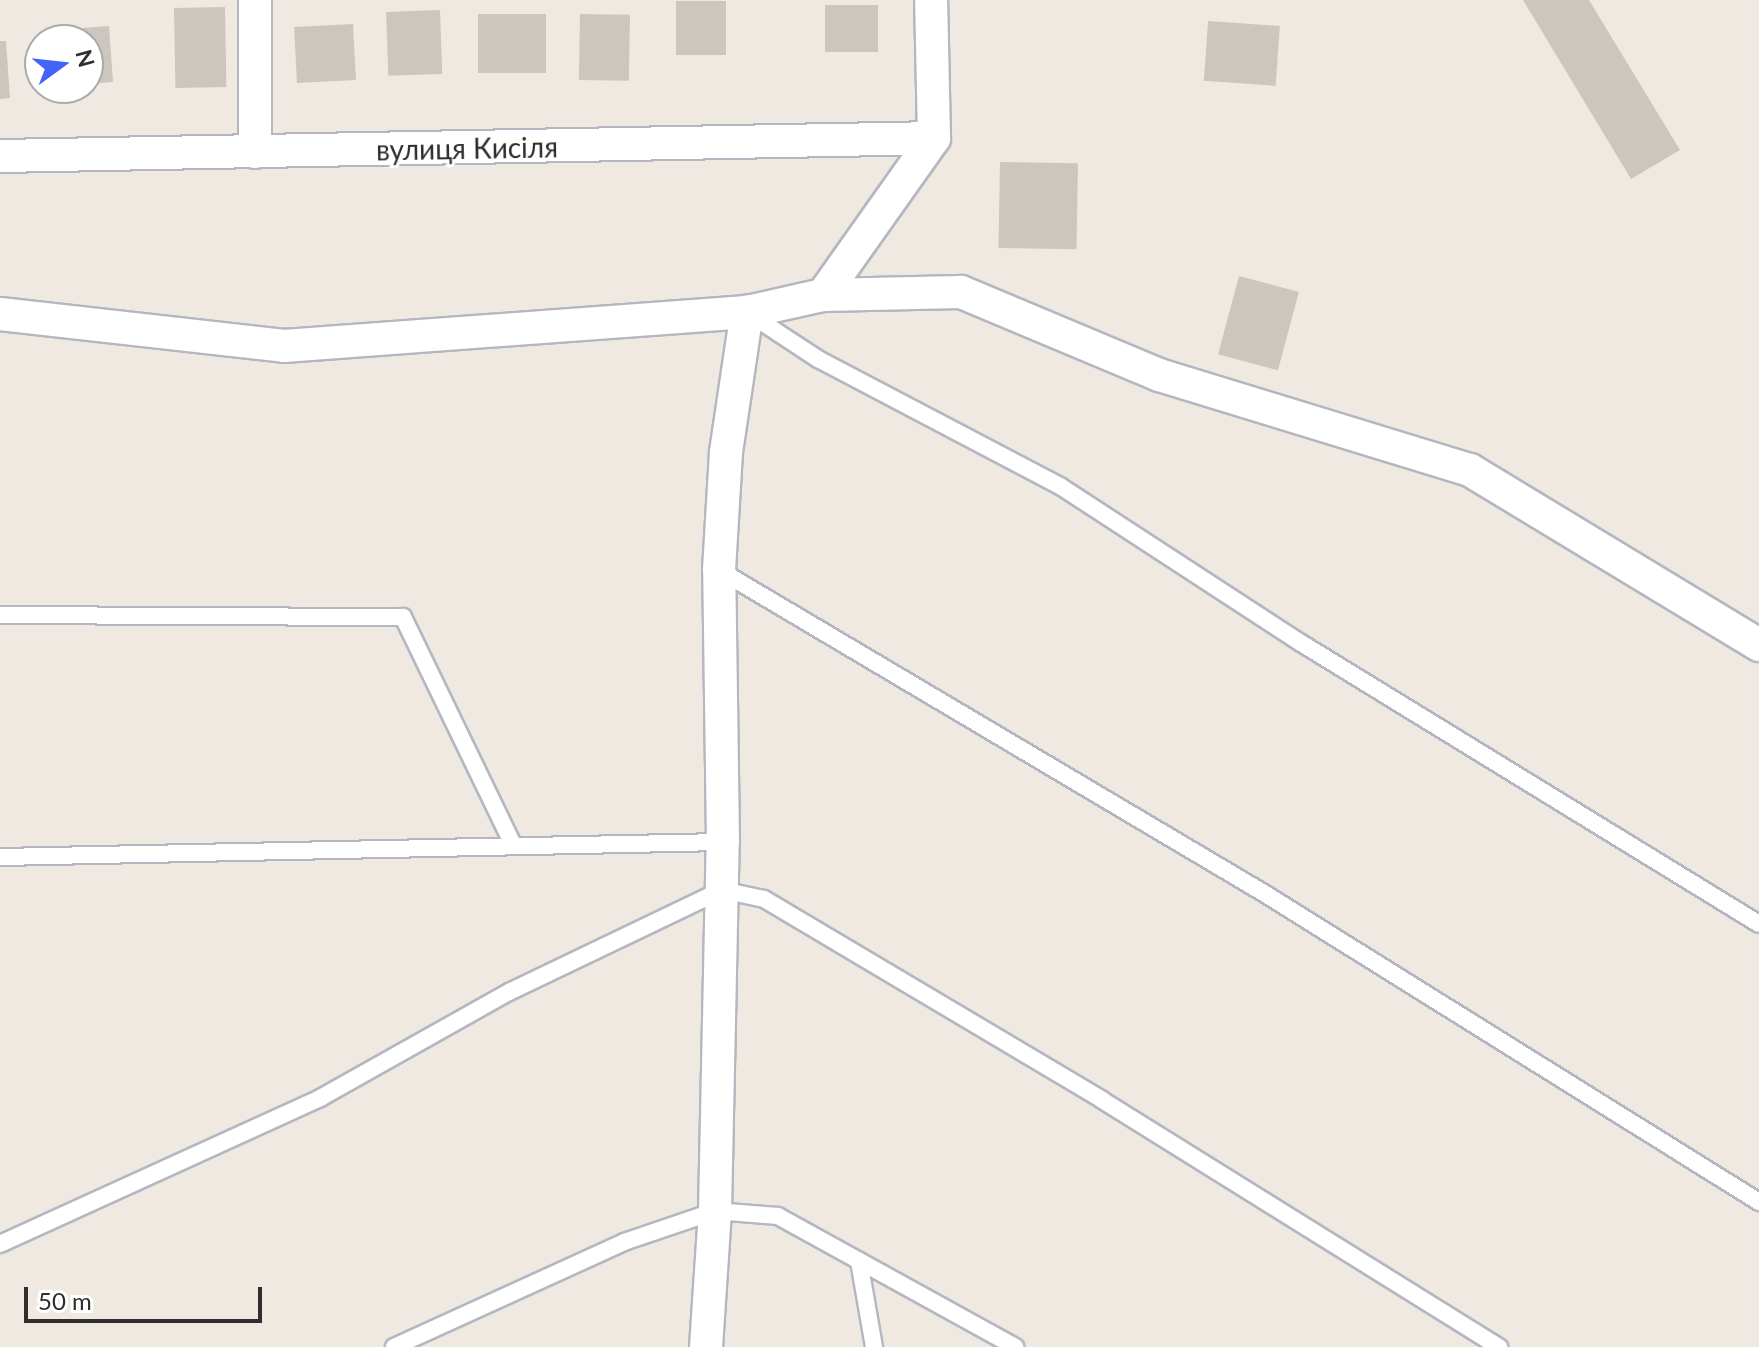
<!DOCTYPE html>
<meta charset="utf-8">
<style>
body{margin:0}
#map{position:relative;width:1759px;height:1347px;overflow:hidden;background:#efe9e1;font-family:Lato,sans-serif}
div>[style]{position:absolute}
.building>*{inset:0;background:#cbc7bf;transform-origin:0 0}
.roads{filter:drop-shadow(2px 0 #b4b7c1) drop-shadow(-2px 0 #b4b7c1) drop-shadow(0 2px #b4b7c1) drop-shadow(0 -2px #b4b7c1)}
.service>*{height:16px;margin:-8px;padding:0 8px;transform-origin:8px;border-radius:8px;background:#fff}
.minor>*{height:32px;margin:-16px;padding:0 16px;transform-origin:16px;border-radius:16px;background:#fff}
span{translate:-50% -50%;white-space:nowrap;text-align:center;line-height:1.15;-webkit-text-stroke:6px #fff;paint-order:stroke}
.street-label{font-size:28px;color:#2e2e2e}
.north{position:absolute;left:24px;top:24px;width:80px;height:80px;box-sizing:border-box;background:#fff;border:2px solid #ababab;border-radius:50%;rotate:75deg;font-size:22px;font-weight:700;line-height:32px;text-align:center;color:#2e2e2e}
.north::after{content:'';display:block;margin:auto;width:28px;height:36px;background:#4264fb;clip-path:polygon(50% 0,100% 100%,50% 72%,0 100%)}
.scale{position:absolute;left:24px;top:1287px;width:238px;height:36px;box-sizing:border-box;border:4px solid #2e2e2e;border-top:0;padding-left:10px;font-size:24px;line-height:28px;white-space:nowrap;color:#2e2e2e;-webkit-text-stroke:6px #fff;paint-order:stroke}
</style>
<div id="map">
<div class="building">
<i style="clip-path:polygon(1523px 0,1589px 0,1680px 150px,1631px 179px)"></i>
<i style="left:676px;top:1px;width:50px;height:54px"></i>
<i style="left:825px;top:5px;width:53px;height:47px"></i>
<i style="left:225px;top:7px;width:80px;height:51px;rotate:89deg"></i>
<i style="left:440px;top:10px;width:64px;height:54px;rotate:88deg"></i>
<i style="left:546px;top:14px;width:59px;height:68px;rotate:90deg"></i>
<i style="left:580px;top:14px;width:50px;height:66px;rotate:1deg"></i>
<i style="left:1208px;top:21px;width:72px;height:60px;rotate:4deg"></i>
<i style="left:353px;top:24px;width:56px;height:59px;rotate:87deg"></i>
<i style="clip-path:polygon(109px 26px,113px 82px,88px 84px,88px 40px,57px 40px,56px 30px)"></i>
<i style="clip-path:polygon(0 41px,6px 41px,10px 98px,0 99px)"></i>
<i style="left:1000px;top:162px;width:78px;height:86px;rotate:1deg"></i>
<i style="left:1239px;top:276px;width:62px;height:81px;rotate:15deg"></i>
</div>
<div class="roads">
<div class="service">
<i style="left:748px;top:313px;width:84px;rotate:33.3deg"></i>
<i style="left:818px;top:359px;width:273px;rotate:27.7deg"></i>
<i style="left:1060px;top:486px;width:288px;rotate:33.1deg"></i>
<i style="left:1301px;top:643px;width:537px;rotate:31.53deg"></i>
<i style="left:719px;top:570px;width:631px;rotate:30.67deg"></i>
<i style="left:1262px;top:892px;width:586px;rotate:31.95deg"></i>
<i style="left:0;top:615px;width:403px;rotate:0.3deg"></i>
<i style="left:403px;top:617px;width:253px;rotate:64.2deg"></i>
<i style="left:0;top:857px;width:723px;rotate:-1.19deg"></i>
<i style="left:0;top:1244px;width:352px;rotate:-24.5deg"></i>
<i style="left:320px;top:1098px;width:217px;rotate:-29.3deg"></i>
<i style="left:509px;top:992px;width:236px;rotate:-25.6deg"></i>
<i style="left:722px;top:890px;width:43px;rotate:12.1deg"></i>
<i style="left:764px;top:899px;width:393px;rotate:30.7deg"></i>
<i style="left:1102px;top:1100px;width:468px;rotate:31.9deg"></i>
<i style="left:859px;top:1261px;width:87px;rotate:80.1deg"></i>
<i style="left:394px;top:1347px;width:253px;rotate:-24.5deg"></i>
<i style="left:624px;top:1242px;width:96px;rotate:-18.8deg"></i>
<i style="left:715px;top:1211px;width:63px;rotate:4.5deg"></i>
<i style="left:778px;top:1216px;width:271px;rotate:28.9deg"></i>
</div>
<div class="minor">
<i style="left:255px;top:0;width:152px;rotate:90deg"></i>
<i style="left:0;top:156px;width:934px;rotate:-1.1deg"></i>
<i style="left:823px;top:295px;width:192px;rotate:-54.7deg"></i>
<i style="left:934px;top:138px;width:138px;rotate:-91.2deg"></i>
<i style="left:0;top:314px;width:286px;rotate:6.4deg"></i>
<i style="left:284px;top:346px;width:464px;rotate:-4.2deg"></i>
<i style="left:747px;top:312px;width:78px;rotate:-12.6deg"></i>
<i style="left:823px;top:295px;width:138px;rotate:-1.2deg"></i>
<i style="left:961px;top:292px;width:215px;rotate:22.7deg"></i>
<i style="left:1159px;top:375px;width:325px;rotate:17deg"></i>
<i style="left:1470px;top:470px;width:338px;rotate:31.2deg"></i>
<i style="left:706px;top:1347px;width:136px;rotate:-86.2deg"></i>
<i style="left:715px;top:1211px;width:369px;rotate:-88.8deg"></i>
<i style="left:723px;top:842px;width:272px;rotate:-90.8deg"></i>
<i style="left:719px;top:570px;width:118px;rotate:-86.6deg"></i>
<i style="left:726px;top:452px;width:142px;rotate:-81.5deg"></i>
</div>
</div>
<div class="street-label">
<span style="left:467px;top:148px;rotate:-1deg">вулиця Кисіля</span>
</div>
<div class="north">N</div>
<div class="scale">50 m</div>
</div>
